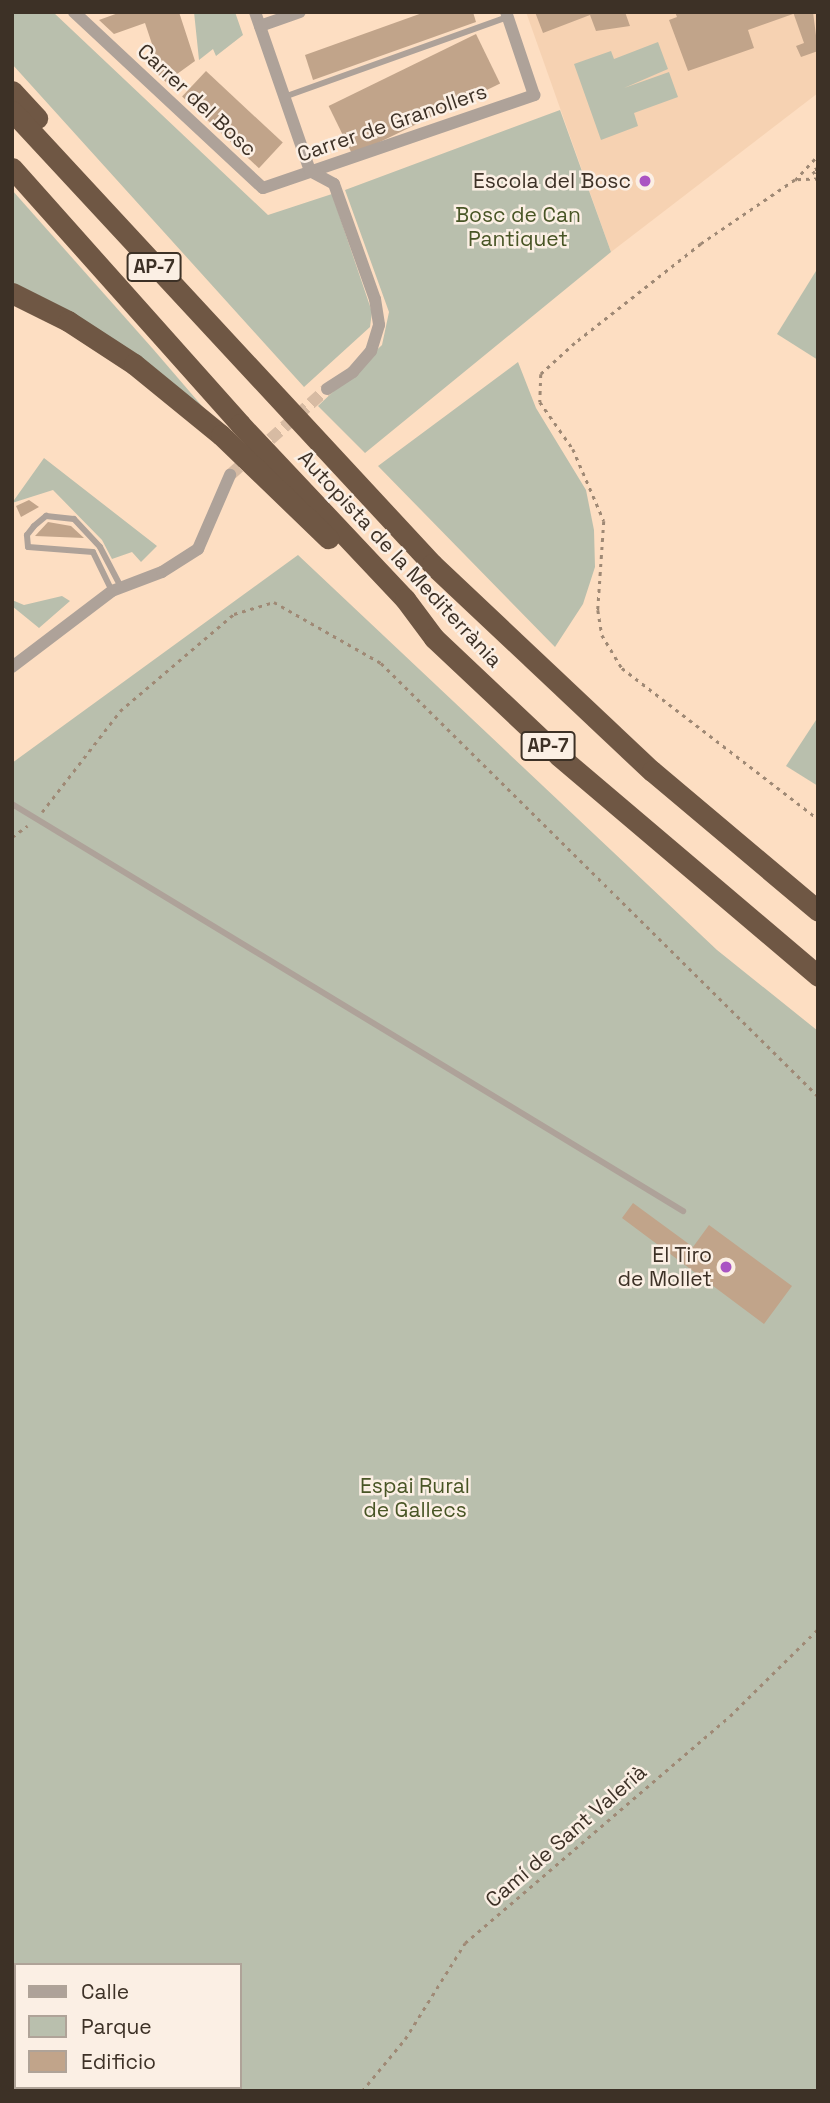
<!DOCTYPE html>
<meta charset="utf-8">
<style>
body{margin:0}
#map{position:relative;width:830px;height:2103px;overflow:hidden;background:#fddec2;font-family:"Space Grotesk",sans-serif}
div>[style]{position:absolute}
.built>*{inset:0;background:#f6d2b2}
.green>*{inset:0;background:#b9bfad}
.building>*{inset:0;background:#c1a48a;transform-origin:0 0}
.street-tunnel>*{height:12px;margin-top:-6px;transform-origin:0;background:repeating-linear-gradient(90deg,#d7bba3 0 12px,transparent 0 18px)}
.path>*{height:2.5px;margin-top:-1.25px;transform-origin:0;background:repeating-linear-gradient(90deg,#9f8975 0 3.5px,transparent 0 8.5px)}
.lane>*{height:6px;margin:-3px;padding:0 3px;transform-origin:3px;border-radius:3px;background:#aea299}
.street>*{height:12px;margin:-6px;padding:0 6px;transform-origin:6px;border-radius:6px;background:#aea299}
.highway>*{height:21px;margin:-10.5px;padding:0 10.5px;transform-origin:10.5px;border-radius:10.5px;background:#6f5744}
.dots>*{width:19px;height:19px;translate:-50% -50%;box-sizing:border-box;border:4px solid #fbefe4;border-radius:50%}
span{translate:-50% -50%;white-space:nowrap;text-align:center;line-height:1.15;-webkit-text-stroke:5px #fbefe4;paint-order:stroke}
.shield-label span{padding:2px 5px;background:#fbefe4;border:2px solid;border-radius:5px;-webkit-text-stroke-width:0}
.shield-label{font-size:19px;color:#3d3126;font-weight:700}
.street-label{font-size:21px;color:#3d3126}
.poi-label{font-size:21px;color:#3d3126}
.right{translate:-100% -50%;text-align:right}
.park-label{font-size:21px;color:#485525}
.frame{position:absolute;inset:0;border:14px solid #3d3126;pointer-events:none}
.legend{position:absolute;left:14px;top:1963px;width:228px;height:126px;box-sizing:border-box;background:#fbefe4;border:2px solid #afa398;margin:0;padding:9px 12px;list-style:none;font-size:21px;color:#3d3126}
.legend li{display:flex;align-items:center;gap:14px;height:35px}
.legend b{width:35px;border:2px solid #afa398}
</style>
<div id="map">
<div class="built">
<i style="clip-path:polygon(526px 12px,818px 12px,818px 93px,611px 252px)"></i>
</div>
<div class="green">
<i style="clip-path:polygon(12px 12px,53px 12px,268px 215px,332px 194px,372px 312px,370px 327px,304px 387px,12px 64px)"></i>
<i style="clip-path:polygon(194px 12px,235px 12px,243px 35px,216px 56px,213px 49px,199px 60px)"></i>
<i style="clip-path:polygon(658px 42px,668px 69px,624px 88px,669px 72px,678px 97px,634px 113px,638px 126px,601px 140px,574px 64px,611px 51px,614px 59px)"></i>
<i style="clip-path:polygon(560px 110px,611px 252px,365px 453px,318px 406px,382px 345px,389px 312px,345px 190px)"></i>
<i style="clip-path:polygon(12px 190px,153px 349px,208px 413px,12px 285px)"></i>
<i style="clip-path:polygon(816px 271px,818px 272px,818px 360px,777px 334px)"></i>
<i style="clip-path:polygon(518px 362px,536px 408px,586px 490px,594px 530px,595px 567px,583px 604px,555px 647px,378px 466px)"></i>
<i style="clip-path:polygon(44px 458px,157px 546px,141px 562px,132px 552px,112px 559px,102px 540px,53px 490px,12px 503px)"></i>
<i style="clip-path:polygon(evenodd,298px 555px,717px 950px,818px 1031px,818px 2091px,12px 2091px,12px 763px,298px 555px,16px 1965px,240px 1965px,240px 2087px,16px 2087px,16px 1965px)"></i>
<i style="clip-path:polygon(62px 596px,70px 601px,39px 628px,12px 606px,12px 600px,24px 605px)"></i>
<i style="clip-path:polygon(818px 717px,818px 786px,786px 766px)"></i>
</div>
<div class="building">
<i style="clip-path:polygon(121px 12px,179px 12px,195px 61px,166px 82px,148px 65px,158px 62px,145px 23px,114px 34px,99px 20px)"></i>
<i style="clip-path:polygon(425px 12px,473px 12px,476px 22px,313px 80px,305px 55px)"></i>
<i style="clip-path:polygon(535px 12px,625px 12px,630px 26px,596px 31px,590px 15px,543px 33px)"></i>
<i style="clip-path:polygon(675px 12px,792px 12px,793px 14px,748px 30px,754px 48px,688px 71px,669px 20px,677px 17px)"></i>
<i style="clip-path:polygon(793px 12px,813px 12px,818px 51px,801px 57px,796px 46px,804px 43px)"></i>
<i style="left:476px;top:34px;width:55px;height:164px;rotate:64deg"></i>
<i style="left:206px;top:71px;width:105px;height:35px;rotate:43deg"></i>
<i style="clip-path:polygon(29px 500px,39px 507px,21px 517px,16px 506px)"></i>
<i style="clip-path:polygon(48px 522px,71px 526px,84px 538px,35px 536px)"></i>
<i style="clip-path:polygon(633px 1203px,693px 1247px,709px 1225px,792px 1286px,764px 1324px,622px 1218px)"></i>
</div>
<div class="street-tunnel">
<i style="left:230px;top:475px;width:130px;rotate:-41.6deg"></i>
</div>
<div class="path">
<i style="left:818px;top:168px;width:6px;rotate:149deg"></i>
<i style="left:813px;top:171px;width:9px;rotate:54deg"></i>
<i style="left:818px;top:179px;width:23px;rotate:178deg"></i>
<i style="left:795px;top:180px;width:114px;rotate:145.8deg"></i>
<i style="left:701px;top:244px;width:160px;rotate:141.8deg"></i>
<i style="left:575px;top:343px;width:46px;rotate:137.6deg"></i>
<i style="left:541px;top:374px;width:28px;rotate:92deg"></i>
<i style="left:540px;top:402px;width:57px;rotate:54.9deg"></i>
<i style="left:573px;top:449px;width:78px;rotate:66.7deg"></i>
<i style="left:604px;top:521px;width:89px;rotate:93.9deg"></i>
<i style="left:598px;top:610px;width:25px;rotate:81deg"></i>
<i style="left:602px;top:635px;width:39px;rotate:59deg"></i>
<i style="left:622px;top:668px;width:247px;rotate:37.6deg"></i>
<i style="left:795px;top:180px;width:34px;rotate:-47deg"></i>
<i style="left:42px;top:812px;width:128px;rotate:-52.3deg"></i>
<i style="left:120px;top:711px;width:150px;rotate:-40.4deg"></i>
<i style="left:234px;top:614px;width:42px;rotate:-16.7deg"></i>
<i style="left:274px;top:602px;width:123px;rotate:29.7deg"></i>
<i style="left:381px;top:663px;width:615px;rotate:44.74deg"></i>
<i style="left:12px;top:837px;width:19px;rotate:-36deg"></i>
<i style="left:362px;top:2091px;width:67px;rotate:-50.4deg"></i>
<i style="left:405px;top:2039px;width:113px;rotate:-58deg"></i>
<i style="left:465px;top:1943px;width:349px;rotate:-40.6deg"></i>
<i style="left:730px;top:1716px;width:124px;rotate:-44.7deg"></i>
</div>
<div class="lane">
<i style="left:284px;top:97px;width:237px;rotate:-19.7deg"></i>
<i style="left:112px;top:591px;width:43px;rotate:-116deg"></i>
<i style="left:93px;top:552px;width:65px;rotate:-175.6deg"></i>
<i style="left:28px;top:547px;width:12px;rotate:-95deg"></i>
<i style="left:27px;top:535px;width:11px;rotate:-52deg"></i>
<i style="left:34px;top:526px;width:16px;rotate:-40deg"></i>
<i style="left:46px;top:516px;width:28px;rotate:6deg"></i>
<i style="left:74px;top:519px;width:38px;rotate:47deg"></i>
<i style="left:100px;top:547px;width:45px;rotate:62.3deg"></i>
<i style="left:12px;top:804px;width:785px;rotate:31.24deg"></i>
</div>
<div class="street">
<i style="left:74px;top:12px;width:258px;rotate:43deg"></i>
<i style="left:263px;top:188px;width:287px;rotate:-18.9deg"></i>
<i style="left:534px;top:95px;width:88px;rotate:-108.6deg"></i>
<i style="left:255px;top:12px;width:168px;rotate:70.9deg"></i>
<i style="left:310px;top:171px;width:27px;rotate:28deg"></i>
<i style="left:334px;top:184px;width:122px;rotate:70.4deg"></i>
<i style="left:375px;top:299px;width:26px;rotate:81deg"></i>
<i style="left:379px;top:325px;width:27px;rotate:107deg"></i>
<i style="left:371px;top:351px;width:28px;rotate:131deg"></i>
<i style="left:353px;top:372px;width:31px;rotate:147deg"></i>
<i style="left:260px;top:26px;width:42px;rotate:-19.3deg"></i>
<i style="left:12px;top:667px;width:126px;rotate:-37.2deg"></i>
<i style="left:112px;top:591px;width:53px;rotate:-20.8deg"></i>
<i style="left:162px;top:572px;width:43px;rotate:-32.6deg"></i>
<i style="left:198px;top:549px;width:81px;rotate:-66.6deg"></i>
</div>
<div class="highway">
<i style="left:12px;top:91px;width:37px;rotate:47deg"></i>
<i style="left:12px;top:111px;width:618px;rotate:47.16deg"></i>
<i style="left:432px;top:564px;width:302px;rotate:43.3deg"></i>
<i style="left:652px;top:771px;width:217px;rotate:40.1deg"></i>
<i style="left:12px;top:168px;width:343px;rotate:48.3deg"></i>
<i style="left:240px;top:424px;width:241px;rotate:46.7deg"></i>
<i style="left:405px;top:599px;width:49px;rotate:53.4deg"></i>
<i style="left:434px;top:638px;width:172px;rotate:43.3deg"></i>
<i style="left:559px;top:756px;width:340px;rotate:40.3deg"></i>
<i style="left:12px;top:293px;width:63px;rotate:26.6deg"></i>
<i style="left:68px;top:321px;width:79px;rotate:33.1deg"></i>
<i style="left:134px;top:364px;width:112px;rotate:39.2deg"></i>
<i style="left:221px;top:435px;width:149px;rotate:43.9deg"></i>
</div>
<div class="dots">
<i style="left:645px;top:181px;background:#aa54c3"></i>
<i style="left:726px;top:1267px;background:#aa54c3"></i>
</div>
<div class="shield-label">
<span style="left:154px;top:267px">AP-7</span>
<span style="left:548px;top:746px">AP-7</span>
</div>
<div class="street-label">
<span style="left:197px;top:100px;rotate:43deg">Carrer del Bosc</span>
<span style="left:392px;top:123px;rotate:-19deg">Carrer de Granollers</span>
<span style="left:400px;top:559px;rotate:47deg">Autopista de la Mediterrània</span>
<span style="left:566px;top:1836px;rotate:-41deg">Camí de Sant Valerià</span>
</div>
<div class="poi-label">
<span class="right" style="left:631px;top:181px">Escola del Bosc</span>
<span class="right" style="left:712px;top:1267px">El Tiro<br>de Mollet</span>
</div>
<div class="park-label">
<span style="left:518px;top:227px">Bosc de Can<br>Pantiquet</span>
<span style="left:415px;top:1498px">Espai Rural<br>de Gallecs</span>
</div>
<div class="frame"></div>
<ul class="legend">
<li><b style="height:9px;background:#aea299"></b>Calle</li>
<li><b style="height:19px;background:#b9bfad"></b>Parque</li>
<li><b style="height:19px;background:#c1a48a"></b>Edificio</li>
</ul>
</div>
